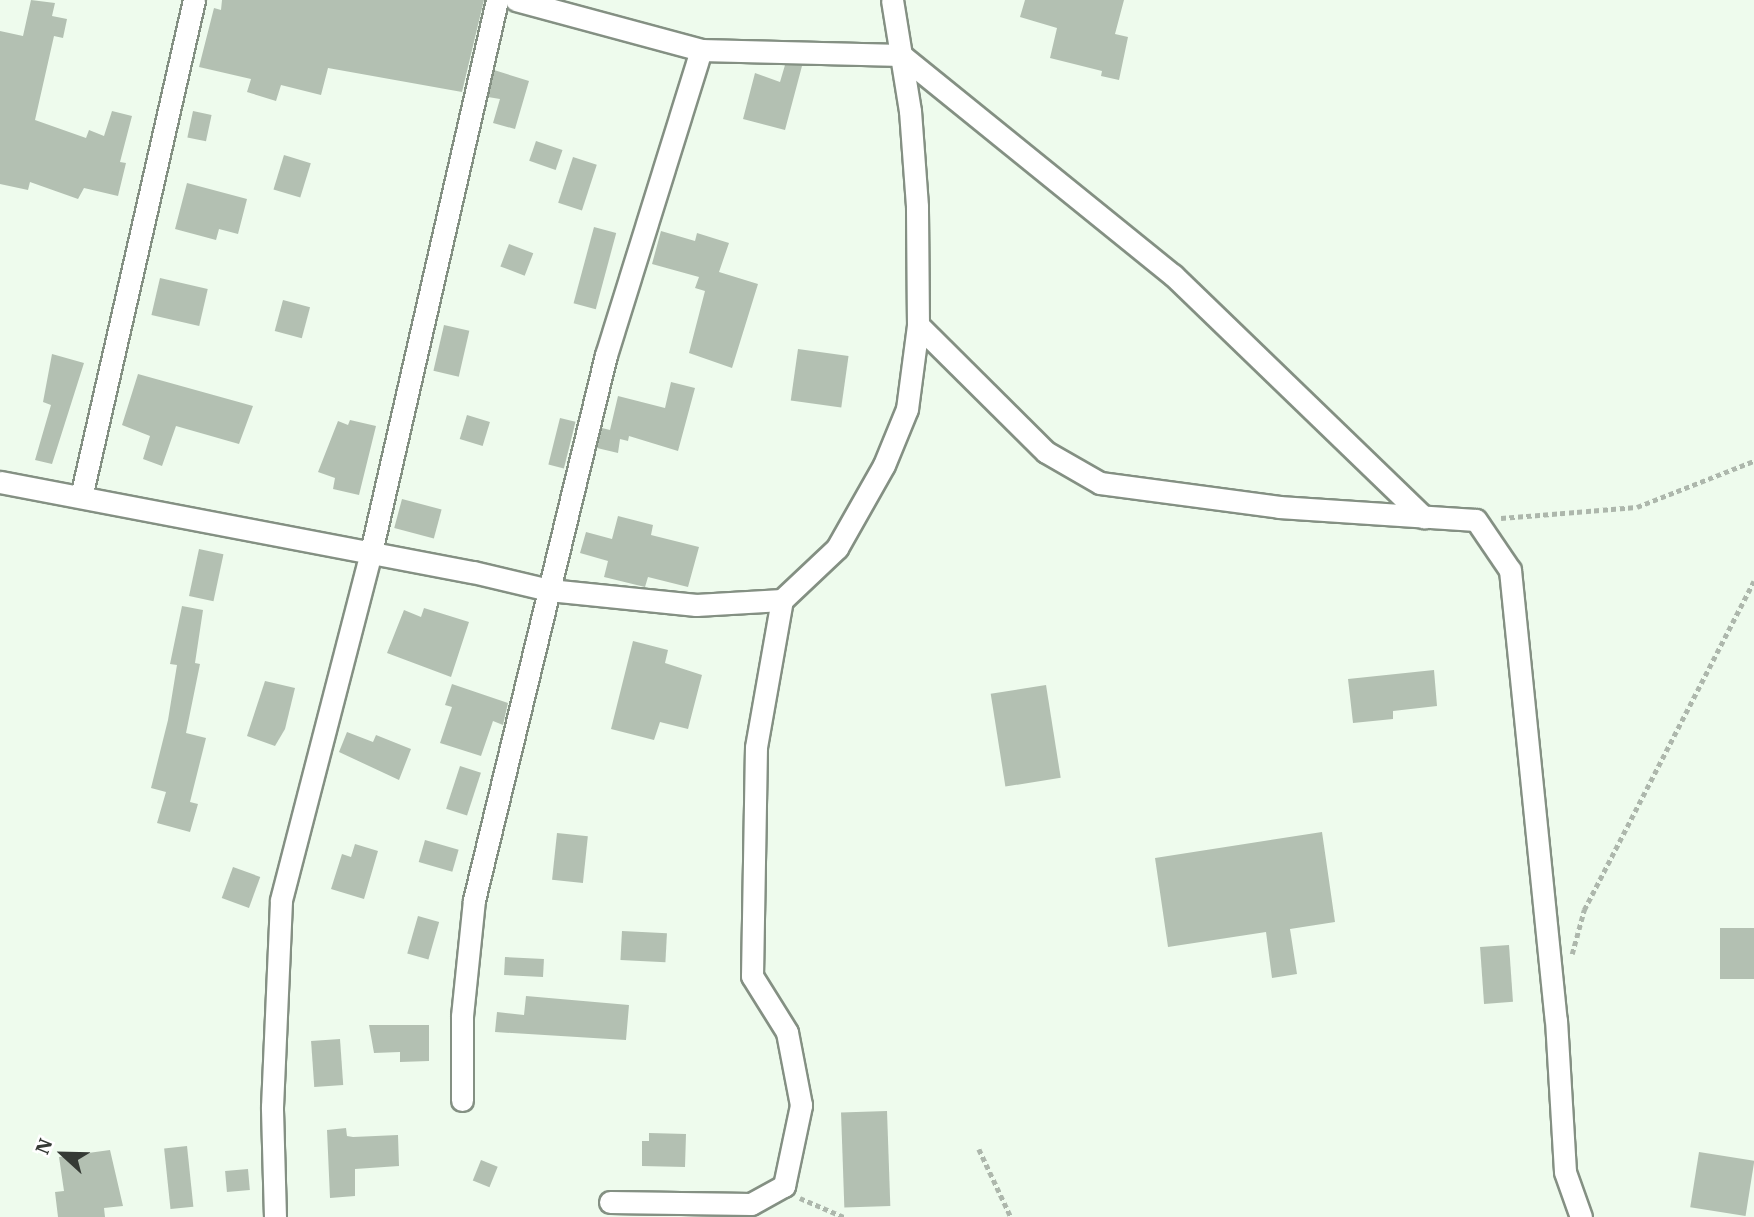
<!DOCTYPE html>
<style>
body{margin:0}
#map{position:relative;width:1754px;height:1217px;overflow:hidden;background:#eefbed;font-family:"IBM Plex Serif",serif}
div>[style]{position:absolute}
.building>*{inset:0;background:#b3c0b2;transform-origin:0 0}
.path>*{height:4.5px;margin-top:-2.25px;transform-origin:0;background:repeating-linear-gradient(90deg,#adb7ac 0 5px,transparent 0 8.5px)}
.roads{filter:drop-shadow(2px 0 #849083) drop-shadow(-2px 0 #849083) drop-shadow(0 2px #849083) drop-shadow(0 -2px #849083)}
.street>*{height:21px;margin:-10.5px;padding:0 10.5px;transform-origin:10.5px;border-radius:10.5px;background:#fff}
span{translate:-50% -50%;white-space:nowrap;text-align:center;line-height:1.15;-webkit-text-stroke:7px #fff;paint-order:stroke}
.north{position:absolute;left:28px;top:1119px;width:70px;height:70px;-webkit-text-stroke:5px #fff;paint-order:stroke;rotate:292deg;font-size:19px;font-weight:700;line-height:28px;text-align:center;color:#353a35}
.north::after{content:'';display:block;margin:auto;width:24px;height:32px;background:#353a35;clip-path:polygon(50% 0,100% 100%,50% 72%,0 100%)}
</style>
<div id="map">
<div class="building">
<i style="clip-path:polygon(31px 0,55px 3px,52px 16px,67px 19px,63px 38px,54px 36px,35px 120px,86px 138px,89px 130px,104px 136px,112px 111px,132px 116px,120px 162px,126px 163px,118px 196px,84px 188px,78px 199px,30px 182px,28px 190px,0 184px,0 31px,23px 36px)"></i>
<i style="clip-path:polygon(222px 0,484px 0,462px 92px,328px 68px,321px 95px,281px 85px,276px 101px,247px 92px,251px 79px,199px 67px,214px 8px,221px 10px)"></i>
<i style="clip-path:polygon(1025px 0,1124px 0,1115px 34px,1128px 37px,1119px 80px,1101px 76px,1102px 71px,1050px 58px,1057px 28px,1020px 17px)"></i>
<i style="clip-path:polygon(785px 65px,802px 66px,785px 130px,743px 119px,755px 73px,780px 82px)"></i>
<i style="clip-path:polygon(494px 70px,529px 81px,515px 129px,493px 123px,500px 99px,488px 97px)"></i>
<i style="left:193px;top:111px;width:19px;height:27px;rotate:12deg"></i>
<i style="left:536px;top:141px;width:28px;height:21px;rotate:19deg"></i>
<i style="left:284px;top:155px;width:28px;height:36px;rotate:17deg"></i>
<i style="left:573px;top:157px;width:25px;height:48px;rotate:18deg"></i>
<i style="clip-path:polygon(187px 183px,247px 199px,238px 234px,219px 229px,216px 240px,175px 229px)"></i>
<i style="left:594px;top:227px;width:23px;height:79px;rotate:15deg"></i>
<i style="clip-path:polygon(661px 231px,695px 241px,697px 233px,729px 243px,719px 272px,758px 284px,732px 368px,689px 353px,705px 291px,695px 288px,699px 277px,652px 264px)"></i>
<i style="left:509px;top:244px;width:26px;height:24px;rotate:21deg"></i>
<i style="left:160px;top:278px;width:49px;height:38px;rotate:13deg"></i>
<i style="left:283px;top:300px;width:28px;height:32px;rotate:15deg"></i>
<i style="left:444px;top:325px;width:26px;height:47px;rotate:13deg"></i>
<i style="left:798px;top:349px;width:51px;height:52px;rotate:8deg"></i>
<i style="clip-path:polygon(52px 354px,84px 363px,52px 464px,35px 460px,51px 405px,43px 402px)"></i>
<i style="clip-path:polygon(138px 374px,253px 406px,239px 444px,176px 426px,162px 466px,143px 459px,150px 436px,122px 425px)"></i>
<i style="clip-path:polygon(671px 382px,695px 388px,678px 451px,629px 436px,628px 441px,620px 439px,618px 453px,597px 448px,602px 428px,610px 430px,618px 396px,665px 408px)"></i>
<i style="left:467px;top:415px;width:24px;height:25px;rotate:17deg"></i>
<i style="left:560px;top:418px;width:16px;height:48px;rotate:14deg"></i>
<i style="clip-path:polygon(350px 420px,376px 426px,359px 495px,333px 489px,335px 478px,318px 472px,338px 421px,348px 425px)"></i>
<i style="left:402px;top:499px;width:41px;height:30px;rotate:15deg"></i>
<i style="clip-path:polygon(618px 516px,653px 525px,651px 535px,699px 547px,688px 587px,648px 577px,645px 587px,604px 577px,608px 561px,580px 553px,586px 532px,612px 539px)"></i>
<i style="left:199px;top:549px;width:25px;height:48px;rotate:12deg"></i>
<i style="clip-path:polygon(182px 606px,203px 610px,195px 663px,200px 664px,186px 733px,206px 738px,190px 802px,198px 804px,190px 832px,157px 823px,166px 792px,151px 788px,168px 720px,177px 665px,170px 664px)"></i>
<i style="clip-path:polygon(424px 608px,469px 622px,451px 677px,387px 653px,404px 610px,421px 617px)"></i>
<i style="clip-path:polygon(633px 641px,668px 650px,665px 663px,702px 675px,688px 729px,660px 722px,654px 740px,611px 729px)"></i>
<i style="clip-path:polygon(1434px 670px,1437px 706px,1393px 711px,1393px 719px,1353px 723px,1348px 679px)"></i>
<i style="clip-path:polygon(265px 681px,295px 688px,285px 729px,275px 746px,247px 736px)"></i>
<i style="clip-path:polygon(452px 684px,508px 703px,503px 725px,493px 721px,481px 756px,440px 743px,452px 707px,445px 705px)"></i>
<i style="left:1046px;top:685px;width:94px;height:56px;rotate:81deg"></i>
<i style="clip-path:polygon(347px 732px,373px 742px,376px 735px,411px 749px,399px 780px,339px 752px)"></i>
<i style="left:460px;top:766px;width:22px;height:45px;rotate:18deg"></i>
<i style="clip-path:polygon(1322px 832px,1335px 922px,1290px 929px,1297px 974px,1272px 978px,1266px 932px,1168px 947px,1155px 858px)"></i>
<i style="left:557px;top:833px;width:31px;height:47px;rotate:6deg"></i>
<i style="left:425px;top:840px;width:35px;height:23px;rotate:16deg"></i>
<i style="clip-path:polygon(355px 844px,378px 851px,364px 899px,331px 889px,342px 854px,351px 857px)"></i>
<i style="left:233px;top:867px;width:29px;height:33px;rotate:20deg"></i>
<i style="left:418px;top:916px;width:22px;height:39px;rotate:16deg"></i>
<i style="left:1720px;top:928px;width:34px;height:51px"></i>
<i style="left:622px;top:931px;width:45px;height:29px;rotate:3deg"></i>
<i style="left:1509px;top:945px;width:57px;height:29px;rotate:86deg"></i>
<i style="left:505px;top:957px;width:39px;height:18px;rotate:3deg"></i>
<i style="clip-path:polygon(526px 996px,629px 1005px,626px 1040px,495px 1032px,497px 1012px,524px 1015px)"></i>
<i style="clip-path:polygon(369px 1025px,429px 1025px,429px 1061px,400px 1062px,400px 1052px,374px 1053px)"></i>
<i style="left:340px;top:1039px;width:46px;height:29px;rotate:86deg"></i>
<i style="left:887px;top:1111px;width:95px;height:46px;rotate:88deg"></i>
<i style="clip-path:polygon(346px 1128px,347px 1136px,353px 1137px,398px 1135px,399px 1166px,355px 1169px,355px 1196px,330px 1198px,327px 1130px)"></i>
<i style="clip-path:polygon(649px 1133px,686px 1134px,685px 1167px,642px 1166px,642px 1141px,649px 1141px)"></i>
<i style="left:187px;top:1146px;width:61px;height:23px;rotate:84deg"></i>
<i style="clip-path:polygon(110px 1150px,123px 1206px,104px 1208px,105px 1217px,58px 1217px,55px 1192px,64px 1191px,59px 1157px)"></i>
<i style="left:1699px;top:1152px;width:56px;height:56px;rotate:9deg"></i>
<i style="left:481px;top:1160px;width:18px;height:22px;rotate:22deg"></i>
<i style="left:248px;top:1169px;width:21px;height:23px;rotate:85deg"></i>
</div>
<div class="path">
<i style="left:1501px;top:518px;width:136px;rotate:-4.6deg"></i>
<i style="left:1637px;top:507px;width:126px;rotate:-21.5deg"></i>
<i style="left:1572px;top:954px;width:46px;rotate:-74.7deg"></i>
<i style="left:1584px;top:910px;width:370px;rotate:-62.7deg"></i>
<i style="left:979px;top:1149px;width:75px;rotate:64.8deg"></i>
<i style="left:800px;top:1198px;width:48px;rotate:23.4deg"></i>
</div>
<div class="roads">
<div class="street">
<i style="left:516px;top:0;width:192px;rotate:15.1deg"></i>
<i style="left:701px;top:50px;width:200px;rotate:1.4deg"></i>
<i style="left:901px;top:55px;width:350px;rotate:39deg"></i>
<i style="left:1173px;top:275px;width:349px;rotate:44deg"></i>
<i style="left:918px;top:325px;width:180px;rotate:44.8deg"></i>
<i style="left:1046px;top:452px;width:62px;rotate:29.9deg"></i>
<i style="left:1100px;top:483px;width:181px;rotate:7.6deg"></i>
<i style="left:1279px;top:507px;width:197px;rotate:3.8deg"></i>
<i style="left:1476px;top:520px;width:60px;rotate:55.8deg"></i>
<i style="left:1510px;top:570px;width:452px;rotate:84.2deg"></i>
<i style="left:1556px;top:1020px;width:152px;rotate:86.6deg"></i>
<i style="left:1565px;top:1172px;width:48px;rotate:70.4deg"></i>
<i style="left:0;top:482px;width:481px;rotate:10.8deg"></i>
<i style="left:473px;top:572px;width:78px;rotate:13.3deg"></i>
<i style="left:549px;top:590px;width:148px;rotate:5.8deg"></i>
<i style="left:696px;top:605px;width:86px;rotate:-3.3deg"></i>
<i style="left:81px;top:497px;width:510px;rotate:-77.19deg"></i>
<i style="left:462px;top:1100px;width:84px;rotate:-90deg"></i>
<i style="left:462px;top:1016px;width:117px;rotate:-84.1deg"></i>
<i style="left:474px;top:900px;width:561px;rotate:-76.39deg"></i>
<i style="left:606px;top:355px;width:319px;rotate:-72.7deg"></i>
<i style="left:610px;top:1202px;width:141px;rotate:0.8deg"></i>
<i style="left:751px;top:1204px;width:38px;rotate:-29deg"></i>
<i style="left:784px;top:1186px;width:83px;rotate:-78.1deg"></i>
<i style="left:801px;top:1105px;width:74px;rotate:-100.9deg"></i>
<i style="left:787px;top:1032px;width:66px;rotate:-122deg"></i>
<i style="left:752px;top:976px;width:229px;rotate:-89deg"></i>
<i style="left:756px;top:747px;width:149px;rotate:-80deg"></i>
<i style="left:782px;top:600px;width:76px;rotate:-43.4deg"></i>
<i style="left:837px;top:548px;width:95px;rotate:-60.5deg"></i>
<i style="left:884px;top:465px;width:61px;rotate:-67.7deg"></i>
<i style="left:907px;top:409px;width:85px;rotate:-82.5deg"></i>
<i style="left:918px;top:325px;width:119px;rotate:-90.5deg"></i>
<i style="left:917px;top:206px;width:95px;rotate:-94.2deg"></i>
<i style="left:910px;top:111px;width:112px;rotate:-99.2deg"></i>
<i style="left:275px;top:1217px;width:110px;rotate:-91.6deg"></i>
<i style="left:272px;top:1107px;width:207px;rotate:-87.5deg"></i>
<i style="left:281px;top:900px;width:359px;rotate:-75.5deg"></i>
<i style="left:371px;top:552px;width:566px;rotate:-77.14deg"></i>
</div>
</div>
<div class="north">N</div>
</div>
